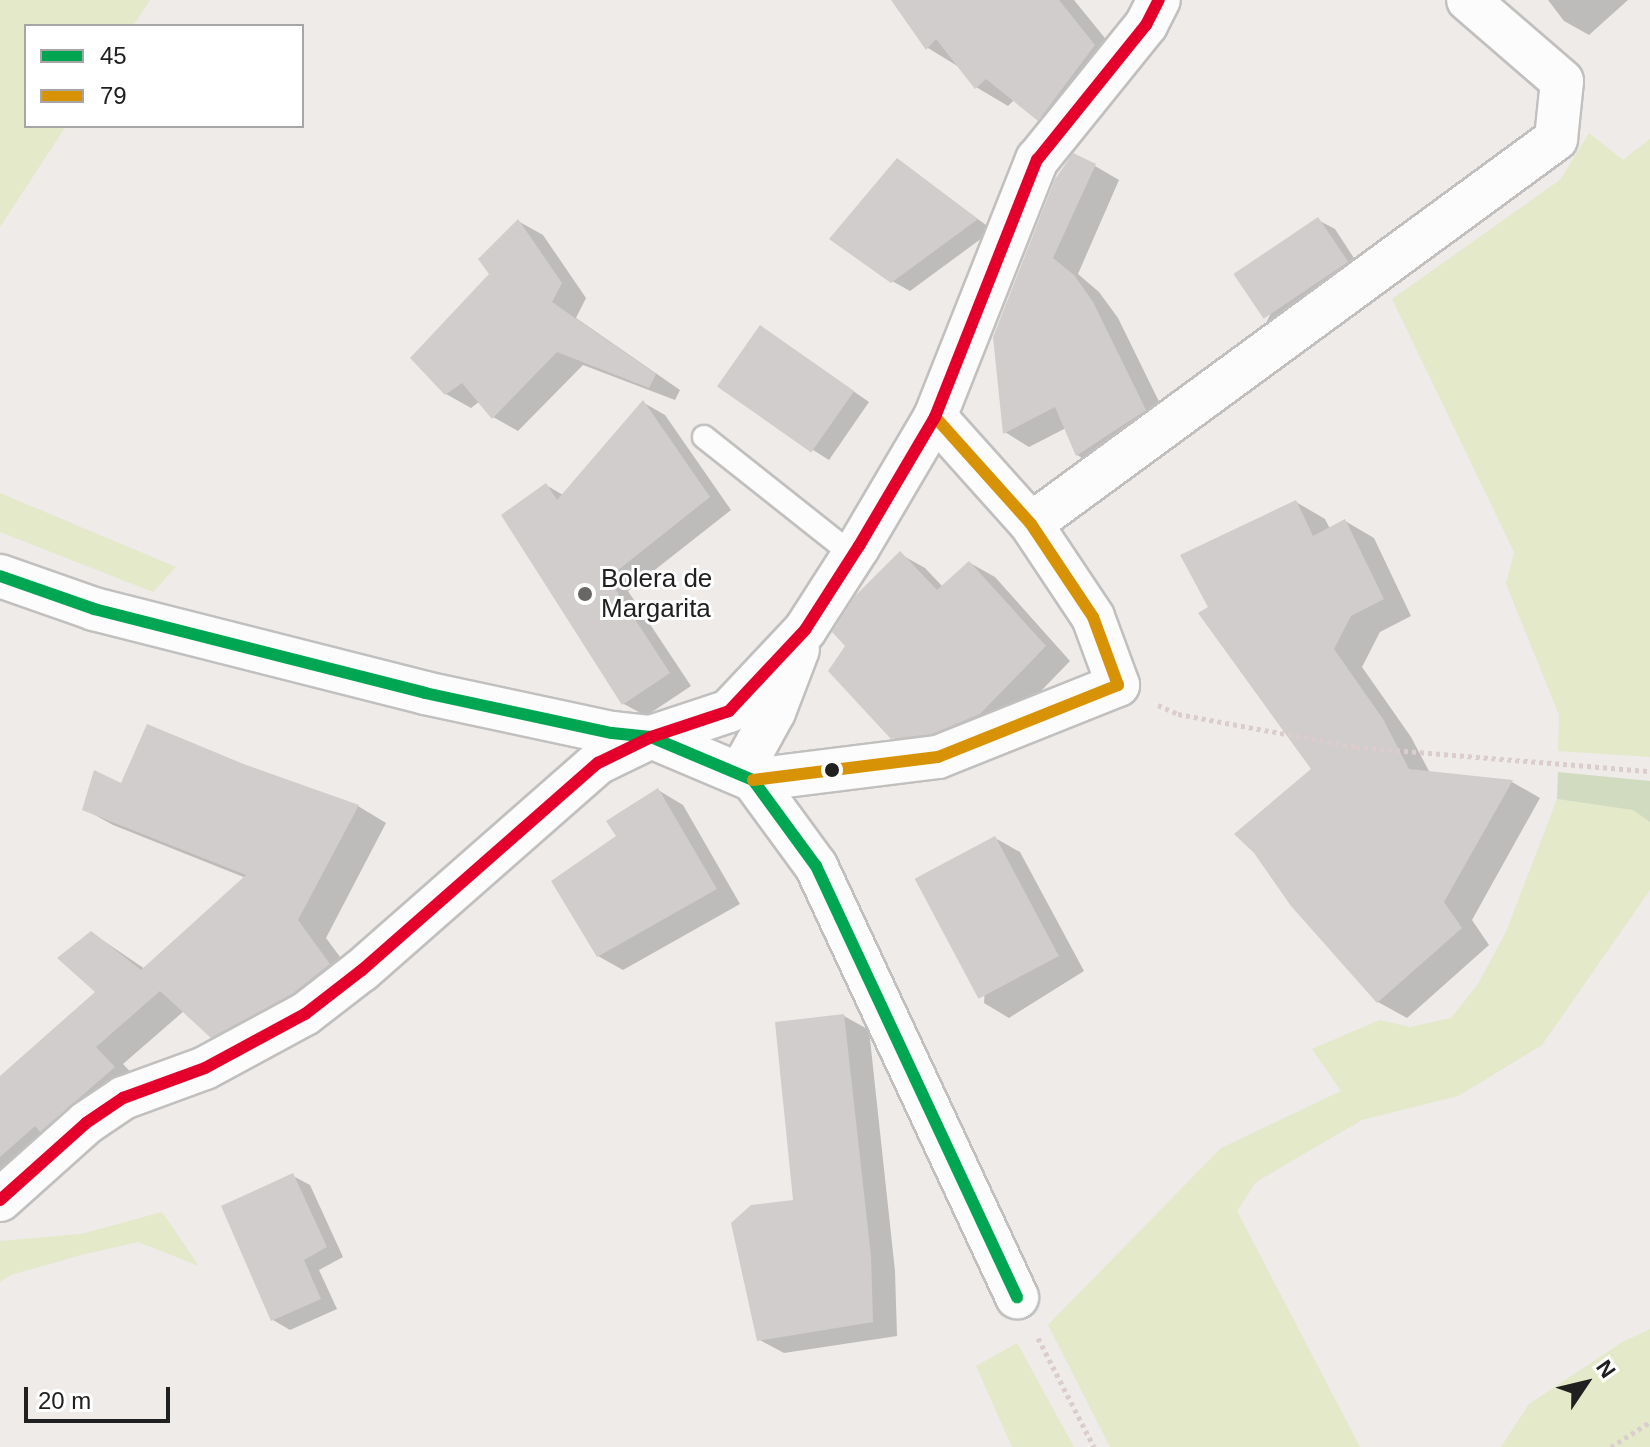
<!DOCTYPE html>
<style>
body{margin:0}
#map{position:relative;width:1650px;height:1447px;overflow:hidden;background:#eeebe9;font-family:Arial,sans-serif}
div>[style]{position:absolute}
.grass>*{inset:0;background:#e3e9c9}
.forest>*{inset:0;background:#d0dbbf}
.shadow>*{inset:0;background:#0003}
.building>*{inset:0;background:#d1cdcc;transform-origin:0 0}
.path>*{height:5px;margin-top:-2.5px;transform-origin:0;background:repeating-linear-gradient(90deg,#dbccce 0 4px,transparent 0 8px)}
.roads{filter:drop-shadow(2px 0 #c1c0bf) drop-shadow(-2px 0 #c1c0bf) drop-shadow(0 2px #c1c0bf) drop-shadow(0 -2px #c1c0bf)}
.lane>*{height:22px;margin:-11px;padding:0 11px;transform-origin:11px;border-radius:11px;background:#fcfcfc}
.street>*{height:42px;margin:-21px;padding:0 21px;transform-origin:21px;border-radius:21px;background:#fcfcfc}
.bus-1>*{height:12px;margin:-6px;padding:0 6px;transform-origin:6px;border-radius:6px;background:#00a651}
.bus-2>*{height:12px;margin:-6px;padding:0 6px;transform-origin:6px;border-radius:6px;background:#d79205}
.bus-3>*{height:12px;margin:-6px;padding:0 6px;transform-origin:6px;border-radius:6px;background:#e4002b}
.dots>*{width:22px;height:22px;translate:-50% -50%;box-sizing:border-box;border:4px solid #fff;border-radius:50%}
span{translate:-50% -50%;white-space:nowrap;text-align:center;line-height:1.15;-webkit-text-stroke:6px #fff;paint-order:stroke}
.poi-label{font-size:26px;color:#202020}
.left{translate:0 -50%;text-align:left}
.legend{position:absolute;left:24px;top:24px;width:280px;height:104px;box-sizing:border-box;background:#fff;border:2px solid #a6a6a6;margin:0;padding:10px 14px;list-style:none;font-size:24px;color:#202020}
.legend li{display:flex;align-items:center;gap:16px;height:40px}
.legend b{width:40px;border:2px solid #a6a6a6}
.north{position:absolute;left:1546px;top:1343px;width:80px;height:80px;-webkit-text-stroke:6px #fff;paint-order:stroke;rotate:55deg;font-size:22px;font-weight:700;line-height:32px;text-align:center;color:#202020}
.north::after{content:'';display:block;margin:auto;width:28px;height:36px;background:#202020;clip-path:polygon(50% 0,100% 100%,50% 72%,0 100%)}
.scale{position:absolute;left:24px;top:1387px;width:146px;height:36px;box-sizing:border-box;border:4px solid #202020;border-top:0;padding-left:10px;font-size:24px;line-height:28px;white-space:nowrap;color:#202020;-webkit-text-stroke:6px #fff;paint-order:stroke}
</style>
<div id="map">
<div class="grass">
<i style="clip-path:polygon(0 0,150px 0,133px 26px,26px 26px,26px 126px,66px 126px,0 227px)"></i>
<i style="clip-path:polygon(1589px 133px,1623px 160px,1650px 139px,1650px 757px,1558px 751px,1559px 715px,1506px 584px,1514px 552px,1392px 299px,1560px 180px)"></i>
<i style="clip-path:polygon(0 493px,176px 567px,153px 592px,0 532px)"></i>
<i style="clip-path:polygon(1557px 799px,1634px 810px,1650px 822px,1650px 890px,1542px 1045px,1458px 1096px,1362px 1120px,1256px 1182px,1237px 1211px,1360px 1447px,1110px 1447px,1048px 1325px,1221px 1148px,1341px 1091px,1312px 1049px,1380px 1020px,1410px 1027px,1451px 1018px,1478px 984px,1506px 932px)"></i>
<i style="clip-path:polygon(162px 1212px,199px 1266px,138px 1242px,81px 1255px,11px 1275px,0 1282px,0 1241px,81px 1234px)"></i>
<i style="clip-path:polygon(1650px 1329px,1650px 1447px,1501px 1447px,1529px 1404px,1621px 1343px)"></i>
<i style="clip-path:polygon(1017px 1343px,1051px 1405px,1074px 1447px,1012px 1447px,976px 1366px)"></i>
</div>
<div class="forest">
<i style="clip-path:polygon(1558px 772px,1650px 781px,1650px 822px,1633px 810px,1557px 799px)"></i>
</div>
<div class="shadow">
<i style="clip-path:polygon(894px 0,1074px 0,1126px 64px,1071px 137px,1015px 99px,1008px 106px,976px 87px,959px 67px,928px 48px)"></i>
<i style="clip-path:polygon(1548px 0,1628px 0,1589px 35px,1564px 21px)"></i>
<i style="clip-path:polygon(897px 161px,993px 230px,910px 291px,892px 281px)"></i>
<i style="clip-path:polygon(1095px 166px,1119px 180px,1078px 274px,1099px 292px,1118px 318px,1170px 424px,1102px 469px,1077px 455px,1066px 428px,1029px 447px,1005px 432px,995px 337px)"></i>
<i style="clip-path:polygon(1318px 220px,1335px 229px,1363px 272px,1284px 330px,1267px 321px)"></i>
<i style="clip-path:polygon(518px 221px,543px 235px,586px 298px,576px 318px,680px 390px,675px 400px,583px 365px,518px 431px,493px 417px,480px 401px,471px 408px,446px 394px,492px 274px)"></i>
<i style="clip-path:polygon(777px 338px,869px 402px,829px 460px,813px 450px)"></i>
<i style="clip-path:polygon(644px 403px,665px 415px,731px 510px,628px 591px,691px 686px,646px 716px,624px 704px,546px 485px,563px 495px)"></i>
<i style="clip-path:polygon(1296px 502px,1325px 519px,1330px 529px,1345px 521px,1374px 538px,1411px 616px,1380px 632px,1362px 667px,1411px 737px,1430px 773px,1512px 782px,1540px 798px,1472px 920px,1489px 945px,1407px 1018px,1378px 1002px,1314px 769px,1211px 608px)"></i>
<i style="clip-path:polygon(900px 554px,925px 568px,943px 587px,970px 563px,995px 577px,1070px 661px,1005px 728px,917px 752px,892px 737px)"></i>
<i style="clip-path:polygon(245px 767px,358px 806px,386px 823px,326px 938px,358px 981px,241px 1053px,212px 1036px,184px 1011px,123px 1064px,142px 1084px,0 1199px,0 1079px,98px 992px,92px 933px,145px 969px,246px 878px,113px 825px,84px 809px,122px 785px)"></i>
<i style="clip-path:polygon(658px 790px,683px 805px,740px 904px,623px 970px,598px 956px,618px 837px)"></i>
<i style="clip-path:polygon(995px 838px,1020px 852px,1084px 971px,1009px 1018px,984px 1003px)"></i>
<i style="clip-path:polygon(844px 1016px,869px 1030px,895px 1271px,897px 1336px,784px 1353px,758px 1339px)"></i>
<i style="clip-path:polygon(293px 1176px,310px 1185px,343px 1257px,319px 1270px,337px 1309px,290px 1330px,273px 1320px)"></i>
</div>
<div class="building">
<i style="clip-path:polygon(891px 0,1059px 0,1095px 45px,1038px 121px,986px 79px,975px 89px,936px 39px,926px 50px)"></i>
<i style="clip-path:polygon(1073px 153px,1096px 164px,1053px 258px,1074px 275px,1093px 302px,1146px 410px,1076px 456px,1055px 407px,1003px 434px,993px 337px,1055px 179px)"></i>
<i style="clip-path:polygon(897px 158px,978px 219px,891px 283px,829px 239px)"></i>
<i style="left:1318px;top:217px;width:54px;height:102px;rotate:56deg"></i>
<i style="clip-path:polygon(518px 219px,562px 283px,552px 302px,656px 374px,649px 388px,557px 352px,492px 419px,462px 383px,445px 395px,410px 358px,489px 274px,478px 259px)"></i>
<i style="left:760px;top:325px;width:115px;height:75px;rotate:35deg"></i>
<i style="clip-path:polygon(643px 400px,710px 497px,608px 578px,670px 673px,622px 705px,501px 515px,546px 483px,557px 500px)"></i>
<i style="clip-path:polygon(1296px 500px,1313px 536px,1345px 519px,1384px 599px,1351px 616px,1334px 649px,1383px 719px,1409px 769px,1513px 780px,1444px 902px,1462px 928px,1377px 1003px,1291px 906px,1254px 853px,1234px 834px,1311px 769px,1198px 613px,1208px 607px,1180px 555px)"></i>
<i style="clip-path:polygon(900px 551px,937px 590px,969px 561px,1046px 646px,980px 714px,932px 734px,891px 739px,828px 671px,845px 646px,832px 632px,855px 596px)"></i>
<i style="clip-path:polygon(147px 724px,246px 765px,359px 805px,298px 920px,330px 964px,292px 994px,211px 1038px,160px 991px,96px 1047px,115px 1067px,40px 1132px,35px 1126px,0 1157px,0 1076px,95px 992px,57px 958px,91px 931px,141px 970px,246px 875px,82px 810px,94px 770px,121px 783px)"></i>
<i style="clip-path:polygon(658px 788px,717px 889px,597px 957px,551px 881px,616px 836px,606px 821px)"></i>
<i style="left:995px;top:836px;width:136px;height:91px;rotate:62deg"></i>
<i style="clip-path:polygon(844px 1014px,871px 1256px,873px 1322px,757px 1341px,731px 1223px,751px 1205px,793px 1200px,775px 1022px)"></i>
<i style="clip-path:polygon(293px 1173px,327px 1247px,304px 1260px,321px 1299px,271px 1321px,221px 1206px)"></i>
</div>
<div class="path">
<i style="left:1158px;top:705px;width:22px;rotate:24deg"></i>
<i style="left:1178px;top:714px;width:181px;rotate:10.5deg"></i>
<i style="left:1356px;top:747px;width:295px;rotate:4.7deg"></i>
<i style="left:1038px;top:1338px;width:123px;rotate:62.8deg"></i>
<i style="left:1611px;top:1447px;width:46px;rotate:-32.7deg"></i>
</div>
<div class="roads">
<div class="lane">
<i style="left:704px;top:437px;width:190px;rotate:38.4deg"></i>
</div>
<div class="street">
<i style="left:1031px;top:524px;width:651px;rotate:-36.25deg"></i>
<i style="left:1556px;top:139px;width:58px;rotate:-84.1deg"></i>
<i style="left:1562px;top:81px;width:124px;rotate:-139.2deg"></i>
<i style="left:0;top:576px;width:100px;rotate:19.3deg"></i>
<i style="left:94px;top:609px;width:341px;rotate:14.2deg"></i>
<i style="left:425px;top:693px;width:191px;rotate:12.1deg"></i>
<i style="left:612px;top:733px;width:39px;rotate:6deg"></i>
<i style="left:651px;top:737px;width:111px;rotate:22.9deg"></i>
<i style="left:753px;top:780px;width:107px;rotate:53.8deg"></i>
<i style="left:816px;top:866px;width:476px;rotate:65deg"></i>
<i style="left:740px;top:774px;width:71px;rotate:-61.3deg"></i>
<i style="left:774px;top:712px;width:67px;rotate:-69.1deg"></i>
<i style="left:753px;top:780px;width:186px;rotate:-7.1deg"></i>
<i style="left:938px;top:757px;width:194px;rotate:-21.8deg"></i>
<i style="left:1118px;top:685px;width:72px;rotate:-110.2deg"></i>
<i style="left:1093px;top:617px;width:112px;rotate:-123.7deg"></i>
<i style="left:1031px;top:524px;width:144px;rotate:-131.9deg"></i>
<i style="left:0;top:1200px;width:115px;rotate:-41.8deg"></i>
<i style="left:86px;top:1123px;width:45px;rotate:-34deg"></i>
<i style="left:123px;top:1098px;width:87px;rotate:-20.1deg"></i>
<i style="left:205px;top:1068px;width:114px;rotate:-28.4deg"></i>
<i style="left:305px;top:1014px;width:72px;rotate:-37.7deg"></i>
<i style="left:362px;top:970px;width:314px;rotate:-41.3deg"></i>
<i style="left:598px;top:763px;width:59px;rotate:-26.1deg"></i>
<i style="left:651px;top:737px;width:82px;rotate:-18.4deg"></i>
<i style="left:729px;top:711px;width:111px;rotate:-46.8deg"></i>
<i style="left:805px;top:630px;width:100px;rotate:-57.3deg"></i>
<i style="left:859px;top:546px;width:150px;rotate:-59.5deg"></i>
<i style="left:935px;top:417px;width:277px;rotate:-68.4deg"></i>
<i style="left:1037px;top:160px;width:174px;rotate:-51.1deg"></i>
<i style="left:1146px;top:25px;width:28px;rotate:-63deg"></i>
</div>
</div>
<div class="bus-1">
<i style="left:0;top:576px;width:100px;rotate:19.3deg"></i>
<i style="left:94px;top:609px;width:341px;rotate:14.2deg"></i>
<i style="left:425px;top:693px;width:191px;rotate:12.1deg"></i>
<i style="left:612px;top:733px;width:39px;rotate:6deg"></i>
<i style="left:651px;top:737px;width:111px;rotate:22.9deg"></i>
<i style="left:753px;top:780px;width:107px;rotate:53.8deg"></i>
<i style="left:816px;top:866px;width:476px;rotate:65deg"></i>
</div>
<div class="bus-2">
<i style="left:753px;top:780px;width:186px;rotate:-7.1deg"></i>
<i style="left:938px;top:757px;width:194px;rotate:-21.8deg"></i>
<i style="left:1118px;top:685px;width:72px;rotate:-110.2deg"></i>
<i style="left:1093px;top:617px;width:112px;rotate:-123.7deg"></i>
<i style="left:1031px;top:524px;width:144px;rotate:-131.9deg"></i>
</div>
<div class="bus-3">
<i style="left:0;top:1200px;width:115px;rotate:-41.8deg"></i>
<i style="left:86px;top:1123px;width:45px;rotate:-34deg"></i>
<i style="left:123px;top:1098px;width:87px;rotate:-20.1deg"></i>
<i style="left:205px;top:1068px;width:114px;rotate:-28.4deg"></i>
<i style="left:305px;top:1014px;width:72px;rotate:-37.7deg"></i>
<i style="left:362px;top:970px;width:314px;rotate:-41.3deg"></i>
<i style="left:598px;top:763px;width:59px;rotate:-26.1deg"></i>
<i style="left:651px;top:737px;width:82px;rotate:-18.4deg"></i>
<i style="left:729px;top:711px;width:111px;rotate:-46.8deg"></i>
<i style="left:805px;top:630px;width:100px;rotate:-57.3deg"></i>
<i style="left:859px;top:546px;width:150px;rotate:-59.5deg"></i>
<i style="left:935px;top:417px;width:277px;rotate:-68.4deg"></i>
<i style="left:1037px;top:160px;width:174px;rotate:-51.1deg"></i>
<i style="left:1146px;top:25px;width:28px;rotate:-63deg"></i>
</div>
<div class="dots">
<i style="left:585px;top:594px;background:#686766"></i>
<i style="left:832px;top:770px;background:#202020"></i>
</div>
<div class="poi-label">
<span class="left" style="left:601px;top:594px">Bolera de<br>Margarita</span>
</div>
<ul class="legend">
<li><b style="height:10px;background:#00a651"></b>45</li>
<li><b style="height:10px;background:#d79205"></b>79</li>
</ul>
<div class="north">N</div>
<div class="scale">20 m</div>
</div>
